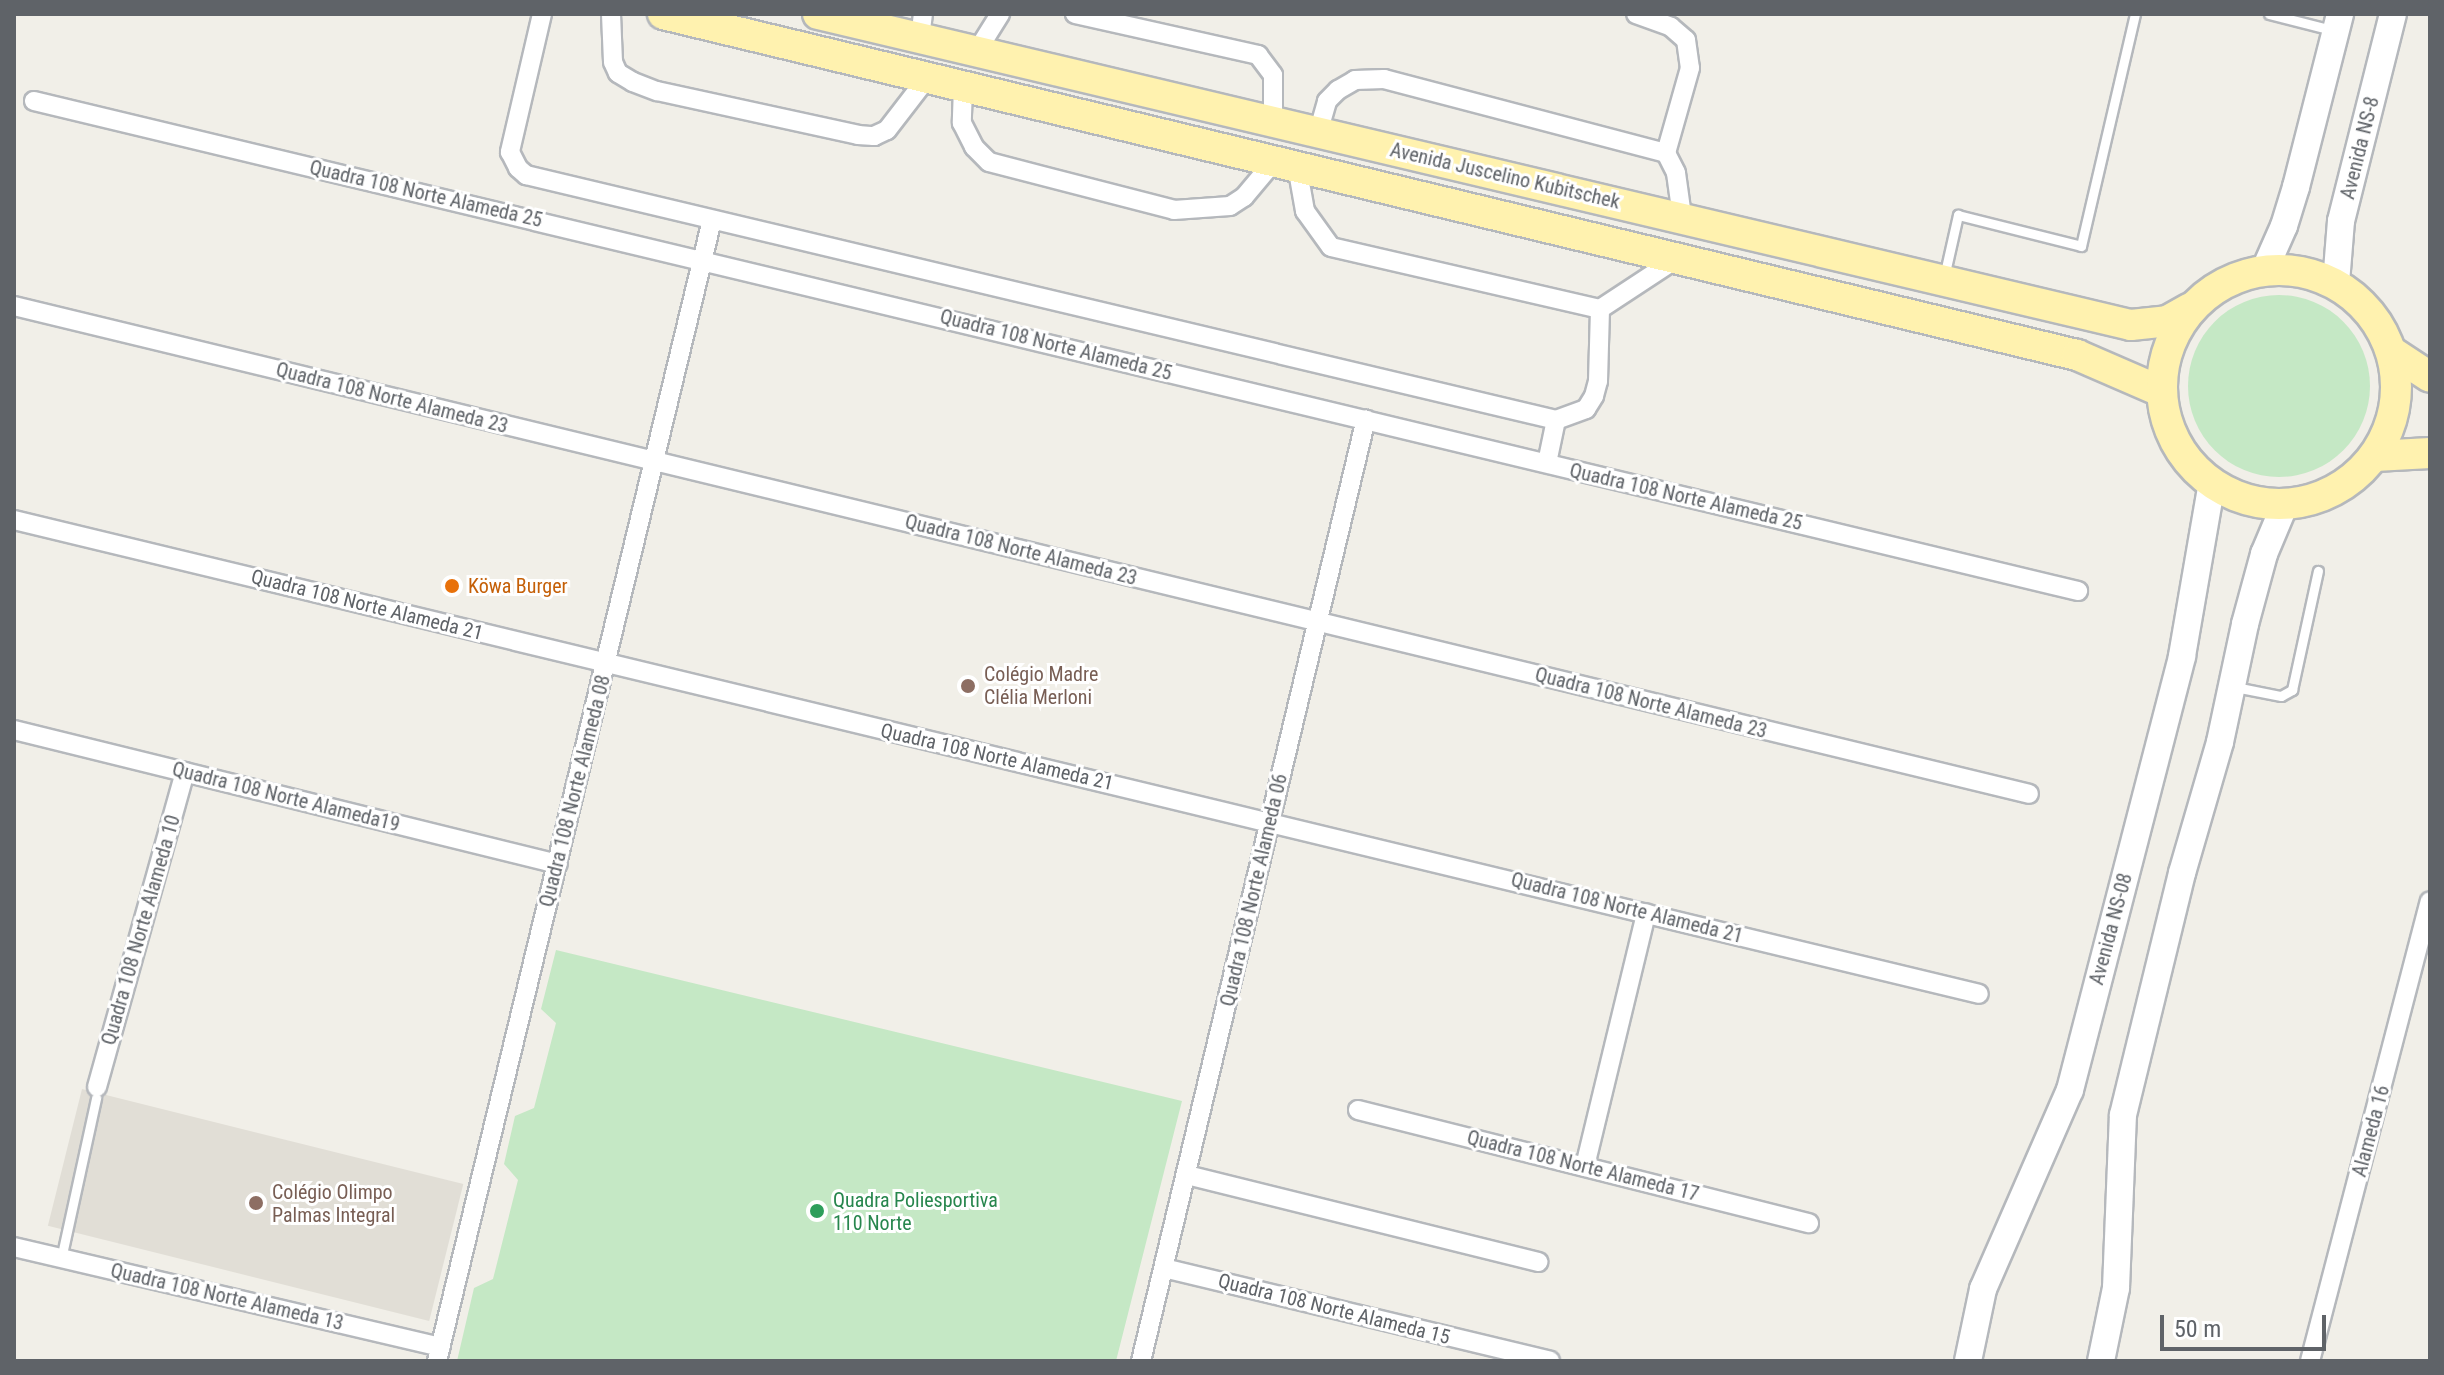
<!DOCTYPE html>
<meta charset="utf-8">
<style>
body{margin:0}
#map{position:relative;width:2444px;height:1375px;overflow:hidden;background:#f1efe8;font-family:"Roboto Condensed",sans-serif}
div>[style]{position:absolute}
.education>*{inset:0;background:#e1ded6;transform-origin:0 0}
.green>*{inset:0;background:#c5e8c5}
.round{border-radius:50%}
.roads{filter:drop-shadow(2px 0 #b5b8bc) drop-shadow(-2px 0 #b5b8bc) drop-shadow(0 2px #b5b8bc) drop-shadow(0 -2px #b5b8bc)}
.lane>*{height:9px;margin:-4.5px;padding:0 4.5px;transform-origin:4.5px;border-radius:4.5px;background:#fff}
.street>*{height:18px;margin:-9px;padding:0 9px;transform-origin:9px;border-radius:9px;background:#fff}
.secondary>*{height:26px;margin:-13px;padding:0 13px;transform-origin:13px;border-radius:13px;background:#fff}
.primary>*{height:30px;margin:-15px;padding:0 15px;transform-origin:15px;border-radius:15px;background:#fff2af}
.primary>.ring{margin:-15px;padding:0;box-sizing:content-box;background:none;border:30px solid #fff2af;border-radius:50%}
.dots>*{width:22px;height:22px;translate:-50% -50%;box-sizing:border-box;border:4px solid #fff;border-radius:50%}
span{translate:-50% -50%;white-space:nowrap;text-align:center;line-height:1.15;-webkit-text-stroke:6px #fff;paint-order:stroke}
.street-label{font-size:20px;color:#5f6368}
.food-label{font-size:20px;color:#c56008}
.left{translate:0 -50%;text-align:left}
.education-label{font-size:20px;color:#785e54}
.leisure-label{font-size:20px;color:#27864d}
.frame{position:absolute;inset:0;border:16px solid #5f6368;pointer-events:none}
.scale{position:absolute;left:2160px;top:1315px;width:166px;height:36px;box-sizing:border-box;border:4px solid #5f6368;border-top:0;padding-left:10px;font-size:24px;line-height:28px;white-space:nowrap;color:#5f6368;-webkit-text-stroke:6px #fff;paint-order:stroke}
</style>
<div id="map">
<div class="education">
<i style="left:82px;top:1089px;width:393px;height:141px;rotate:14deg"></i>
</div>
<div class="green">
<i class="round" style="left:2188px;top:295px;width:182px;height:182px"></i>
<i style="clip-path:polygon(556px 950px,1182px 1101px,1116px 1361px,457px 1361px,474px 1288px,493px 1279px,518px 1180px,504px 1164px,515px 1116px,534px 1108px,556px 1023px,541px 1009px)"></i>
</div>
<div class="roads">
<div class="lane">
<i style="left:2269px;top:14px;width:65px;rotate:14.3deg"></i>
<i style="left:1944px;top:277px;width:64px;rotate:-77.3deg"></i>
<i style="left:1958px;top:215px;width:127px;rotate:14.1deg"></i>
<i style="left:2081px;top:246px;width:238px;rotate:-76.9deg"></i>
<i style="left:2235px;top:687px;width:47px;rotate:11.1deg"></i>
<i style="left:2281px;top:696px;width:13px;rotate:-29deg"></i>
<i style="left:2292px;top:690px;width:122px;rotate:-77.7deg"></i>
<i style="left:61px;top:1259px;width:165px;rotate:-77.7deg"></i>
</div>
<div class="street">
<i style="left:542px;top:14px;width:142px;rotate:103.1deg"></i>
<i style="left:510px;top:152px;width:18px;rotate:63deg"></i>
<i style="left:518px;top:168px;width:11px;rotate:41deg"></i>
<i style="left:526px;top:175px;width:1059px;rotate:13.38deg"></i>
<i style="left:1556px;top:420px;width:32px;rotate:-20deg"></i>
<i style="left:1586px;top:409px;width:15px;rotate:-58deg"></i>
<i style="left:1594px;top:396px;width:16px;rotate:-75deg"></i>
<i style="left:1598px;top:381px;width:72px;rotate:-88.4deg"></i>
<i style="left:611px;top:14px;width:48px;rotate:87.6deg"></i>
<i style="left:613px;top:62px;width:12px;rotate:66deg"></i>
<i style="left:618px;top:73px;width:17px;rotate:31deg"></i>
<i style="left:633px;top:82px;width:26px;rotate:21deg"></i>
<i style="left:657px;top:91px;width:206px;rotate:12.3deg"></i>
<i style="left:858px;top:135px;width:16px;rotate:4deg"></i>
<i style="left:874px;top:136px;width:14px;rotate:-25deg"></i>
<i style="left:887px;top:130px;width:66px;rotate:-52.4deg"></i>
<i style="left:1075px;top:14px;width:188px;rotate:12.6deg"></i>
<i style="left:1258px;top:55px;width:25px;rotate:53deg"></i>
<i style="left:1273px;top:75px;width:47px;rotate:90deg"></i>
<i style="left:1636px;top:14px;width:37px;rotate:20deg"></i>
<i style="left:1671px;top:27px;width:20px;rotate:41deg"></i>
<i style="left:1686px;top:40px;width:28px;rotate:82deg"></i>
<i style="left:1690px;top:68px;width:88px;rotate:105.8deg"></i>
<i style="left:1666px;top:153px;width:22px;rotate:63deg"></i>
<i style="left:1676px;top:173px;width:43px;rotate:82.1deg"></i>
<i style="left:920px;top:38px;width:24px;rotate:-83deg"></i>
<i style="left:977px;top:51px;width:44px;rotate:-58.1deg"></i>
<i style="left:963px;top:87px;width:36px;rotate:92deg"></i>
<i style="left:962px;top:123px;width:27px;rotate:63deg"></i>
<i style="left:974px;top:147px;width:21px;rotate:45deg"></i>
<i style="left:989px;top:162px;width:191px;rotate:14.5deg"></i>
<i style="left:1174px;top:210px;width:56px;rotate:-4.1deg"></i>
<i style="left:1230px;top:206px;width:17px;rotate:-33deg"></i>
<i style="left:1244px;top:197px;width:48px;rotate:-50deg"></i>
<i style="left:34px;top:101px;width:2102px;rotate:13.48deg"></i>
<i style="left:1318px;top:133px;width:33px;rotate:-74deg"></i>
<i style="left:1327px;top:101px;width:16px;rotate:-45deg"></i>
<i style="left:1338px;top:90px;width:20px;rotate:-30deg"></i>
<i style="left:1355px;top:80px;width:29px;rotate:-2deg"></i>
<i style="left:1384px;top:79px;width:292px;rotate:14.7deg"></i>
<i style="left:1297px;top:166px;width:46px;rotate:79.9deg"></i>
<i style="left:1305px;top:211px;width:44px;rotate:54.2deg"></i>
<i style="left:1331px;top:247px;width:276px;rotate:13deg"></i>
<i style="left:1600px;top:309px;width:91px;rotate:-33.3deg"></i>
<i style="left:14px;top:306px;width:2073px;rotate:13.61deg"></i>
<i style="left:1547px;top:463px;width:44px;rotate:-78.2deg"></i>
<i style="left:14px;top:520px;width:2021px;rotate:13.56deg"></i>
<i style="left:14px;top:730px;width:560px;rotate:13.84deg"></i>
<i style="left:97px;top:1087px;width:327px;rotate:-74.4deg"></i>
<i style="left:1358px;top:1110px;width:465px;rotate:14.1deg"></i>
<i style="left:1585px;top:1166px;width:260px;rotate:-76.4deg"></i>
<i style="left:1187px;top:1175px;width:362px;rotate:13.9deg"></i>
<i style="left:14px;top:1247px;width:438px;rotate:13.2deg"></i>
<i style="left:1164px;top:1268px;width:397px;rotate:13.5deg"></i>
<i style="left:437px;top:1361px;width:1174px;rotate:-76.45deg"></i>
<i style="left:1141px;top:1361px;width:968px;rotate:-76.57deg"></i>
<i style="left:2310px;top:1361px;width:475px;rotate:-75.4deg"></i>
</div>
<div class="secondary">
<i style="left:2265px;top:269px;width:47px;rotate:-66.2deg"></i>
<i style="left:2284px;top:226px;width:41px;rotate:-72.9deg"></i>
<i style="left:2296px;top:187px;width:179px;rotate:-75.7deg"></i>
<i style="left:2336px;top:283px;width:62px;rotate:-85.4deg"></i>
<i style="left:2341px;top:221px;width:213px;rotate:-75.9deg"></i>
<i style="left:1968px;top:1361px;width:74px;rotate:-78.2deg"></i>
<i style="left:1983px;top:1289px;width:217px;rotate:-66.4deg"></i>
<i style="left:2070px;top:1090px;width:448px;rotate:-75.5deg"></i>
<i style="left:2182px;top:656px;width:176px;rotate:-80.2deg"></i>
<i style="left:2101px;top:1361px;width:75px;rotate:-78.4deg"></i>
<i style="left:2116px;top:1288px;width:173px;rotate:-87.7deg"></i>
<i style="left:2123px;top:1115px;width:249px;rotate:-76.3deg"></i>
<i style="left:2182px;top:873px;width:136px;rotate:-73.8deg"></i>
<i style="left:2220px;top:742px;width:121px;rotate:-78deg"></i>
<i style="left:2245px;top:624px;width:73px;rotate:-74.8deg"></i>
<i style="left:2264px;top:554px;width:54px;rotate:-67.2deg"></i>
</div>
<div class="primary">
<i style="left:663px;top:14px;width:1455px;rotate:13.56deg"></i>
<i style="left:2077px;top:355px;width:90px;rotate:23.4deg"></i>
<i style="left:818px;top:14px;width:1349px;rotate:13.33deg"></i>
<i style="left:2131px;top:325px;width:36px;rotate:-6deg"></i>
<i style="left:2167px;top:321px;width:26px;rotate:-29deg"></i>
<i class="ring" style="left:2162px;top:270px;width:204px;height:204px"></i>
<i style="left:2392px;top:352px;width:45px;rotate:33.3deg"></i>
<i style="left:2375px;top:456px;width:55px;rotate:-3.1deg"></i>
</div>
</div>
<div class="dots">
<i style="left:452px;top:586px;background:#e8710a"></i>
<i style="left:968px;top:686px;background:#8d6e63"></i>
<i style="left:256px;top:1203px;background:#8d6e63"></i>
<i style="left:817px;top:1211px;background:#2e9e5b"></i>
</div>
<div class="street-label">
<span style="left:2360px;top:148px;rotate:-76deg">Avenida NS-8</span>
<span style="left:1505px;top:176px;rotate:13deg">Avenida Juscelino Kubitschek</span>
<span style="left:426px;top:194px;rotate:13deg">Quadra 108 Norte Alameda 25</span>
<span style="left:1056px;top:345px;rotate:14deg">Quadra 108 Norte Alameda 25</span>
<span style="left:392px;top:398px;rotate:14deg">Quadra 108 Norte Alameda 23</span>
<span style="left:1686px;top:497px;rotate:13deg">Quadra 108 Norte Alameda 25</span>
<span style="left:1021px;top:550px;rotate:14deg">Quadra 108 Norte Alameda 23</span>
<span style="left:367px;top:605px;rotate:14deg">Quadra 108 Norte Alameda 21</span>
<span style="left:1651px;top:703px;rotate:14deg">Quadra 108 Norte Alameda 23</span>
<span style="left:997px;top:757px;rotate:13deg">Quadra 108 Norte Alameda 21</span>
<span style="left:575px;top:791px;rotate:-76deg">Quadra 108 Norte Alameda 08</span>
<span style="left:286px;top:797px;rotate:14deg">Quadra 108 Norte Alameda19</span>
<span style="left:1254px;top:890px;rotate:-77deg">Quadra 108 Norte Alameda 06</span>
<span style="left:1627px;top:908px;rotate:14deg">Quadra 108 Norte Alameda 21</span>
<span style="left:2111px;top:929px;rotate:-75deg">Avenida NS-08</span>
<span style="left:141px;top:930px;rotate:-74deg">Quadra 108 Norte Alameda 10</span>
<span style="left:2371px;top:1131px;rotate:-75deg">Alameda 16</span>
<span style="left:1583px;top:1166px;rotate:14deg">Quadra 108 Norte Alameda 17</span>
<span style="left:227px;top:1297px;rotate:13deg">Quadra 108 Norte Alameda 13</span>
<span style="left:1334px;top:1309px;rotate:14deg">Quadra 108 Norte Alameda 15</span>
</div>
<div class="food-label">
<span class="left" style="left:468px;top:586px">Köwa Burger</span>
</div>
<div class="education-label">
<span class="left" style="left:984px;top:686px">Colégio Madre<br>Clélia Merloni</span>
<span class="left" style="left:272px;top:1204px">Colégio Olimpo<br>Palmas Integral</span>
</div>
<div class="leisure-label">
<span class="left" style="left:833px;top:1212px">Quadra Poliesportiva<br>110 Norte</span>
</div>
<div class="frame"></div>
<div class="scale">50 m</div>
</div>
